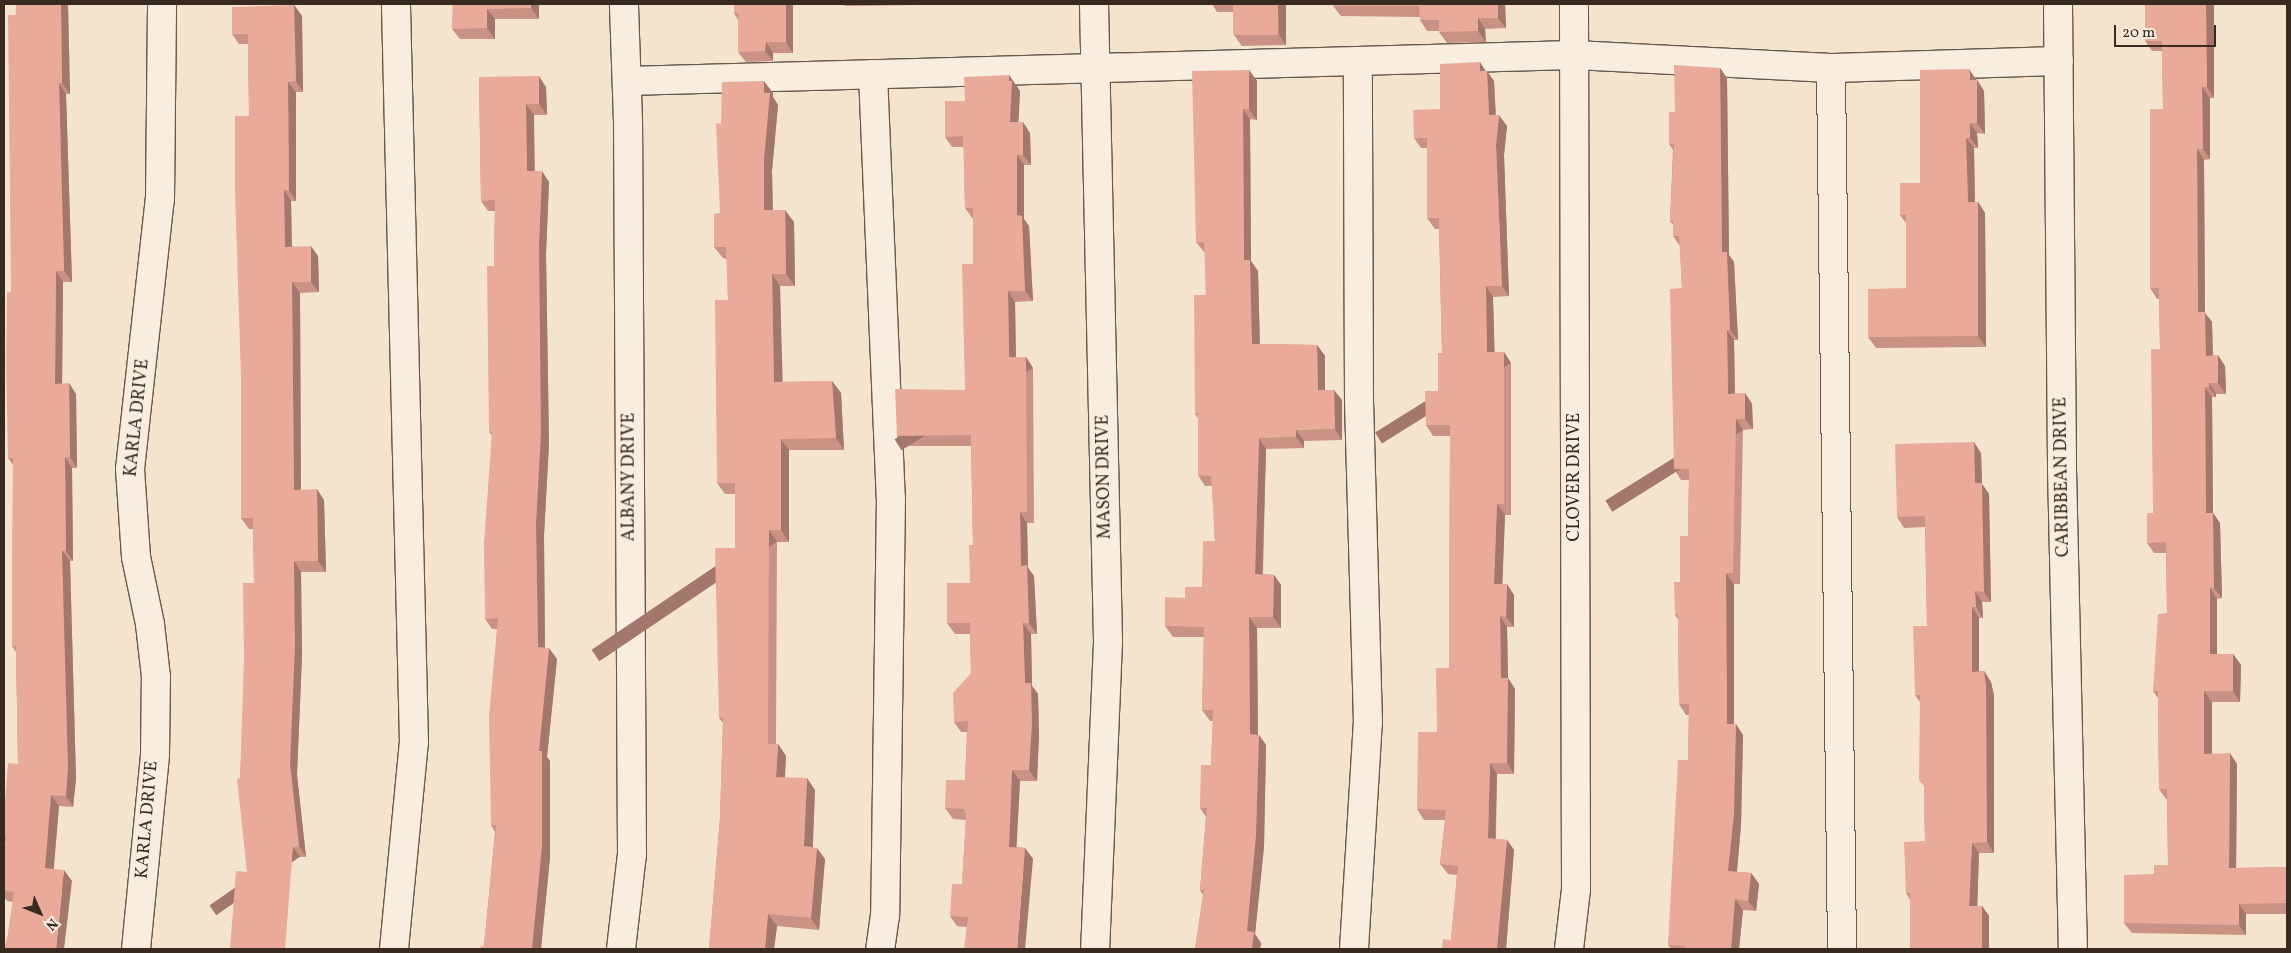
<!DOCTYPE html>
<style>
body{margin:0}
#map{position:relative;width:2291px;height:953px;overflow:hidden;background:#f4e4cd;font-family:Vollkorn,serif}
div>[style]{position:absolute}
.roads{filter:drop-shadow(1px 0 #68584c) drop-shadow(-1px 0 #68584c) drop-shadow(0 1px #68584c) drop-shadow(0 -1px #68584c)}
.minor>*{height:28px;margin:-14px;padding:0 14px;transform-origin:14px;border-radius:14px;background:#f8edde}
.wall>*{inset:0;background:#c99284}
.shaded-wall>*{inset:0;background:#a4776c;transform-origin:0 0}
.building>*{inset:0;background:#eaaa9a;transform-origin:0 0}
span{translate:-50% -50%;white-space:nowrap;text-align:center;line-height:1.15;-webkit-text-stroke:5px #f8edde;paint-order:stroke}
.street-label{font-size:18px;color:#392a21}
.frame{position:absolute;inset:0;border:5px solid #392a21;pointer-events:none}
.north{position:absolute;left:15px;top:888px;width:50px;height:50px;-webkit-text-stroke:4px #f8edde;paint-order:stroke;rotate:134deg;font-size:14px;font-weight:700;line-height:20px;text-align:center;color:#392a21}
.north::after{content:'';display:block;margin:auto;width:18px;height:22px;background:#392a21;clip-path:polygon(50% 0,100% 100%,50% 72%,0 100%)}
.scale{position:absolute;left:2114px;top:25px;width:102px;height:22px;box-sizing:border-box;border:2px solid #392a21;border-top:0;padding-left:6px;font-size:15px;line-height:18px;white-space:nowrap;color:#392a21;-webkit-text-stroke:4px #f8edde;paint-order:stroke}
</style>
<div id="map">
<div class="roads">
<div class="minor">
<i style="left:1094px;top:4px;width:638px;rotate:88.74deg"></i>
<i style="left:1108px;top:642px;width:307px;rotate:92.4deg"></i>
<i style="left:2058px;top:4px;width:465px;rotate:89.5deg"></i>
<i style="left:2062px;top:469px;width:480px;rotate:88.7deg"></i>
<i style="left:873px;top:74px;width:424px;rotate:87.6deg"></i>
<i style="left:891px;top:498px;width:417px;rotate:90.8deg"></i>
<i style="left:885px;top:915px;width:34px;rotate:98deg"></i>
<i style="left:627px;top:81px;width:947px;rotate:-1.57deg"></i>
<i style="left:1574px;top:55px;width:257px;rotate:2.9deg"></i>
<i style="left:136px;top:949px;width:196px;rotate:-84.4deg"></i>
<i style="left:155px;top:754px;width:77px;rotate:-89.3deg"></i>
<i style="left:156px;top:677px;width:53px;rotate:-96.5deg"></i>
<i style="left:150px;top:624px;width:68px;rotate:-101.8deg"></i>
<i style="left:136px;top:557px;width:88px;rotate:-93.9deg"></i>
<i style="left:130px;top:469px;width:272px;rotate:-83.7deg"></i>
<i style="left:160px;top:199px;width:195px;rotate:-89.4deg"></i>
<i style="left:394px;top:949px;width:207px;rotate:-84.5deg"></i>
<i style="left:414px;top:743px;width:739px;rotate:-91.4deg"></i>
<i style="left:621px;top:949px;width:96px;rotate:-83.4deg"></i>
<i style="left:632px;top:854px;width:733px;rotate:-90.31deg"></i>
<i style="left:628px;top:121px;width:117px;rotate:-92deg"></i>
<i style="left:1354px;top:949px;width:226px;rotate:-86.5deg"></i>
<i style="left:1368px;top:723px;width:322px;rotate:-91.6deg"></i>
<i style="left:1359px;top:401px;width:340px;rotate:-90.2deg"></i>
<i style="left:1569px;top:949px;width:60px;rotate:-83.3deg"></i>
<i style="left:1576px;top:889px;width:885px;rotate:-90.13deg"></i>
<i style="left:1842px;top:949px;width:881px;rotate:-90.72deg"></i>
<i style="left:1831px;top:68px;width:228px;rotate:-1.8deg"></i>
</div>
</div>
<div class="wall">
<i style="clip-path:polygon(16px 4px,68px 4px,70px 94px,66px 94px,72px 282px,63px 282px,62px 384px,76px 394px,77px 468px,72px 468px,73px 561px,70px 561px,76px 779px,73px 807px,59px 806px,53px 869px,72px 881px,8px 934px,13px 902px,7px 901px,4px 896px,4px 857px,6px 843px,4px 840px,4px 816px,18px 764px,16px 652px,12px 646px,13px 465px,8px 458px)"></i>
<i style="clip-path:polygon(453px 4px,539px 4px,539px 19px,495px 19px,495px 39px,460px 39px,452px 29px)"></i>
<i style="clip-path:polygon(734px 4px,793px 4px,793px 53px,773px 53px,773px 61px,746px 62px,738px 52px,738px 20px,734px 13px)"></i>
<i style="clip-path:polygon(844px 4px,919px 4px,919px 5px,845px 6px)"></i>
<i style="clip-path:polygon(1212px 4px,1286px 4px,1286px 45px,1242px 46px,1234px 35px,1233px 12px,1217px 12px)"></i>
<i style="clip-path:polygon(1505px 4px,1506px 28px,1485px 29px,1486px 42px,1447px 43px,1439px 32px,1439px 31px,1427px 31px,1420px 20px,1420px 17px,1341px 16px,1333px 6px)"></i>
<i style="clip-path:polygon(2145px 4px,2214px 4px,2214px 98px,2210px 98px,2210px 159px,2204px 160px,2205px 313px,2212px 322px,2213px 355px,2225px 366px,2226px 394px,2216px 394px,2216px 397px,2212px 397px,2213px 513px,2220px 523px,2222px 598px,2217px 599px,2217px 654px,2233px 654px,2241px 665px,2240px 702px,2212px 702px,2212px 754px,2237px 764px,2236px 868px,2287px 867px,2287px 914px,2246px 914px,2246px 935px,2132px 933px,2124px 923px,2154px 874px,2168px 865px,2167px 799px,2166px 799px,2159px 789px,2158px 698px,2153px 691px,2167px 613px,2166px 553px,2154px 553px,2147px 543px,2153px 513px,2160px 349px,2159px 299px,2157px 299px,2150px 288px,2163px 109px,2162px 51px,2152px 51px,2145px 41px)"></i>
<i style="clip-path:polygon(294px 5px,302px 16px,303px 92px,296px 92px,296px 201px,291px 201px,292px 246px,318px 256px,319px 292px,300px 293px,301px 490px,324px 500px,326px 572px,301px 572px,302px 656px,297px 775px,306px 857px,300px 857px,247px 872px,240px 778px,254px 583px,253px 529px,249px 529px,241px 518px,241px 378px,249px 116px,248px 44px,239px 44px,232px 34px)"></i>
<i style="clip-path:polygon(1720px 68px,1727px 78px,1729px 255px,1734px 262px,1738px 340px,1734px 340px,1735px 394px,1745px 393px,1752px 404px,1753px 429px,1743px 430px,1740px 584px,1734px 584px,1734px 724px,1743px 735px,1741px 825px,1737px 872px,1751px 873px,1759px 884px,1756px 911px,1743px 910px,1739px 949px,1671px 949px,1668px 945px,1688px 760px,1689px 715px,1686px 715px,1679px 704px,1678px 619px,1675px 615px,1688px 536px,1689px 480px,1681px 480px,1674px 469px,1682px 288px,1680px 246px,1673px 236px,1673px 225px,1670px 221px,1673px 150px,1669px 144px,1675px 112px)"></i>
<i style="clip-path:polygon(1249px 70px,1257px 81px,1257px 120px,1250px 119px,1251px 261px,1258px 271px,1260px 344px,1317px 345px,1325px 356px,1325px 390px,1342px 400px,1342px 440px,1304px 441px,1304px 448px,1266px 449px,1263px 574px,1274px 575px,1281px 585px,1281px 628px,1257px 628px,1258px 735px,1259px 735px,1266px 745px,1264px 847px,1255px 934px,1261px 943px,1260px 949px,1195px 949px,1203px 895px,1200px 890px,1206px 817px,1200px 808px,1211px 765px,1213px 721px,1210px 721px,1202px 710px,1204px 637px,1173px 637px,1165px 626px,1185px 598px,1202px 587px,1215px 541px,1212px 486px,1205px 486px,1198px 475px,1198px 418px,1195px 414px,1206px 295px,1205px 252px,1204px 252px,1196px 242px)"></i>
<i style="clip-path:polygon(1485px 71px,1494px 81px,1496px 115px,1507px 126px,1504px 155px,1509px 296px,1493px 297px,1494px 352px,1504px 352px,1511px 363px,1511px 515px,1505px 515px,1502px 584px,1514px 595px,1514px 627px,1507px 627px,1508px 678px,1515px 689px,1514px 774px,1497px 774px,1496px 839px,1507px 840px,1514px 850px,1506px 949px,1442px 949px,1451px 940px,1457px 875px,1448px 874px,1440px 864px,1445px 820px,1424px 820px,1417px 809px,1437px 732px,1449px 668px,1450px 436px,1433px 436px,1426px 425px,1438px 391px,1442px 353px,1439px 229px,1435px 229px,1427px 218px,1427px 148px,1421px 148px,1414px 138px,1440px 109px)"></i>
<i style="clip-path:polygon(1009px 75px,1020px 91px,1018px 122px,1030px 133px,1031px 165px,1024px 165px,1024px 219px,1029px 226px,1033px 301px,1015px 302px,1016px 357px,1026px 357px,1033px 368px,1034px 523px,1027px 523px,1028px 568px,1034px 576px,1037px 634px,1031px 634px,1032px 686px,1038px 694px,1039px 735px,1037px 781px,1020px 781px,1016px 847px,1025px 848px,1033px 859px,967px 927px,957px 926px,950px 916px,962px 884px,966px 820px,953px 819px,945px 808px,965px 780px,967px 732px,961px 732px,954px 722px,971px 673px,970px 634px,955px 634px,947px 623px,970px 583px,973px 545px,971px 446px,904px 446px,897px 436px,965px 390px,973px 264px,973px 219px,965px 208px,964px 147px,952px 147px,945px 137px,965px 101px)"></i>
<i style="clip-path:polygon(479px 77px,546px 87px,547px 115px,534px 115px,534px 171px,549px 182px,546px 254px,549px 444px,544px 535px,545px 648px,557px 659px,547px 757px,550px 761px,550px 857px,541px 949px,480px 949px,484px 946px,495px 832px,491px 825px,497px 629px,492px 629px,485px 619px,492px 435px,489px 432px,494px 266px,495px 211px,488px 211px,481px 201px)"></i>
<i style="clip-path:polygon(1977px 79px,1984px 91px,1985px 134px,1977px 133px,1978px 148px,1974px 148px,1975px 202px,1978px 202px,1985px 213px,1986px 347px,1876px 348px,1868px 337px,1906px 288px,1906px 223px,1900px 215px,1920px 183px)"></i>
<i style="clip-path:polygon(773px 93px,773px 97px,778px 105px,772px 171px,773px 210px,794px 222px,795px 286px,780px 286px,782px 382px,832px 381px,841px 393px,844px 450px,789px 450px,789px 542px,777px 542px,776px 744px,778px 744px,786px 756px,785px 778px,815px 790px,813px 847px,825px 859px,819px 930px,777px 926px,774px 949px,709px 949px,720px 818px,723px 723px,719px 718px,735px 548px,735px 494px,725px 494px,717px 483px,728px 300px,727px 259px,723px 258px,714px 247px,720px 213px,721px 124px)"></i>
<i style="clip-path:polygon(1981px 453px,1982px 484px,1989px 494px,1991px 602px,1982px 602px,1983px 618px,1979px 618px,1979px 671px,1984px 671px,1991px 682px,1994px 696px,1994px 853px,1979px 853px,1977px 906px,1982px 906px,1989px 916px,1989px 949px,1910px 949px,1910px 900px,1906px 893px,1925px 841px,1924px 786px,1920px 702px,1915px 695px,1927px 626px,1925px 527px,1904px 528px,1897px 517px)"></i>
</div>
<div class="shaded-wall">
<i style="clip-path:polygon(61px 4px,68px 4px,70px 94px,62px 83px)"></i>
<i style="clip-path:polygon(531px 4px,539px 4px,539px 19px,531px 8px)"></i>
<i style="clip-path:polygon(786px 4px,793px 4px,793px 53px,786px 42px)"></i>
<i style="clip-path:polygon(1278px 4px,1286px 4px,1286px 45px,1279px 35px)"></i>
<i style="clip-path:polygon(1498px 4px,1505px 4px,1506px 28px,1498px 18px)"></i>
<i style="clip-path:polygon(2206px 4px,2214px 4px,2214px 98px,2207px 87px)"></i>
<i style="clip-path:polygon(294px 5px,302px 16px,303px 92px,296px 81px)"></i>
<i style="clip-path:polygon(487px 9px,495px 19px,495px 39px,487px 28px)"></i>
<i style="clip-path:polygon(1478px 18px,1485px 29px,1486px 42px,1478px 31px)"></i>
<i style="clip-path:polygon(766px 42px,773px 53px,773px 61px,765px 51px)"></i>
<i style="clip-path:polygon(1480px 62px,1487px 73px,1480px 71px)"></i>
<i style="clip-path:polygon(1720px 68px,1727px 78px,1729px 255px,1734px 262px,1738px 340px,1730px 330px,1722px 252px)"></i>
<i style="clip-path:polygon(1969px 69px,1984px 91px,1985px 134px,1977px 123px,1970px 80px)"></i>
<i style="clip-path:polygon(1249px 70px,1257px 81px,1257px 120px,1249px 109px)"></i>
<i style="clip-path:polygon(1487px 71px,1494px 81px,1496px 126px,1489px 115px)"></i>
<i style="clip-path:polygon(1009px 75px,1020px 91px,1018px 133px,1010px 122px)"></i>
<i style="clip-path:polygon(539px 76px,546px 87px,547px 115px,539px 104px)"></i>
<i style="clip-path:polygon(764px 81px,773px 93px,773px 97px,778px 105px,772px 171px,773px 222px,764px 210px)"></i>
<i style="clip-path:polygon(288px 82px,296px 92px,296px 201px,289px 190px)"></i>
<i style="clip-path:polygon(59px 83px,66px 94px,72px 282px,64px 271px)"></i>
<i style="clip-path:polygon(2202px 87px,2210px 98px,2210px 159px,2203px 149px)"></i>
<i style="clip-path:polygon(526px 104px,534px 115px,535px 182px,527px 171px)"></i>
<i style="clip-path:polygon(1243px 109px,1250px 119px,1251px 261px,1258px 271px,1260px 355px,1252px 344px,1244px 260px)"></i>
<i style="clip-path:polygon(1499px 115px,1507px 126px,1504px 155px,1509px 296px,1502px 286px,1496px 145px)"></i>
<i style="clip-path:polygon(1023px 122px,1030px 133px,1031px 165px,1023px 155px)"></i>
<i style="clip-path:polygon(1970px 123px,1977px 133px,1978px 148px,1970px 138px)"></i>
<i style="clip-path:polygon(1966px 138px,1974px 148px,1975px 213px,1968px 202px)"></i>
<i style="clip-path:polygon(2197px 149px,2204px 160px,2205px 313px,2212px 322px,2213px 366px,2206px 356px,2198px 312px)"></i>
<i style="clip-path:polygon(1017px 155px,1024px 165px,1024px 219px,1029px 226px,1033px 301px,1025px 291px,1017px 215px)"></i>
<i style="clip-path:polygon(542px 171px,549px 182px,546px 254px,549px 444px,544px 535px,545px 658px,538px 647px,536px 524px,539px 244px)"></i>
<i style="clip-path:polygon(284px 190px,291px 201px,292px 257px,285px 247px)"></i>
<i style="clip-path:polygon(1978px 202px,1985px 213px,1986px 347px,1978px 336px)"></i>
<i style="clip-path:polygon(785px 210px,794px 222px,795px 286px,786px 274px)"></i>
<i style="clip-path:polygon(311px 246px,318px 256px,319px 292px,311px 282px)"></i>
<i style="clip-path:polygon(56px 271px,63px 282px,62px 394px,55px 384px)"></i>
<i style="clip-path:polygon(772px 274px,780px 286px,783px 394px,774px 382px)"></i>
<i style="clip-path:polygon(292px 282px,300px 293px,301px 500px,294px 490px)"></i>
<i style="clip-path:polygon(1486px 286px,1493px 297px,1495px 363px,1487px 352px)"></i>
<i style="clip-path:polygon(1008px 291px,1015px 302px,1016px 368px,1009px 357px)"></i>
<i style="clip-path:polygon(1727px 330px,1734px 340px,1735px 404px,1728px 394px)"></i>
<i style="clip-path:polygon(1317px 345px,1325px 356px,1325px 401px,1318px 390px)"></i>
<i style="left:1504px;top:352px;width:13px;height:152px;rotate:58deg"></i>
<i style="clip-path:polygon(2218px 355px,2225px 366px,2226px 394px,2218px 383px)"></i>
<i style="left:1026px;top:357px;width:13px;height:155px;rotate:58deg"></i>
<i style="clip-path:polygon(832px 381px,841px 393px,844px 450px,836px 438px)"></i>
<i style="clip-path:polygon(69px 383px,76px 394px,77px 468px,70px 457px)"></i>
<i style="clip-path:polygon(2209px 383px,2216px 394px,2216px 397px,2209px 387px)"></i>
<i style="clip-path:polygon(2205px 387px,2212px 397px,2213px 513px,2220px 523px,2222px 598px,2214px 588px,2206px 513px)"></i>
<i style="clip-path:polygon(1334px 390px,1342px 400px,1342px 440px,1335px 429px)"></i>
<i style="clip-path:polygon(1745px 393px,1752px 404px,1753px 429px,1745px 419px)"></i>
<i style="left:1736px;top:419px;width:13px;height:154px;rotate:58deg"></i>
<i style="clip-path:polygon(1296px 430px,1304px 441px,1304px 448px,1296px 437px)"></i>
<i style="clip-path:polygon(1259px 438px,1266px 449px,1262px 585px,1255px 574px)"></i>
<i style="clip-path:polygon(781px 439px,789px 450px,789px 542px,781px 530px)"></i>
<i style="clip-path:polygon(1974px 442px,1981px 453px,1982px 484px,1989px 494px,1991px 602px,1984px 592px,1975px 483px)"></i>
<i style="clip-path:polygon(65px 457px,72px 468px,73px 561px,66px 551px)"></i>
<i style="clip-path:polygon(317px 489px,324px 500px,326px 572px,318px 561px)"></i>
<i style="clip-path:polygon(1497px 504px,1505px 515px,1502px 595px,1494px 584px)"></i>
<i style="clip-path:polygon(1020px 512px,1027px 523px,1028px 568px,1034px 576px,1037px 634px,1029px 623px,1021px 566px)"></i>
<i style="left:769px;top:530px;width:14px;height:214px;rotate:56deg"></i>
<i style="clip-path:polygon(62px 551px,70px 561px,76px 779px,73px 807px,66px 796px)"></i>
<i style="clip-path:polygon(294px 561px,301px 572px,302px 656px,297px 775px,306px 857px,299px 846px,290px 764px)"></i>
<i style="clip-path:polygon(1726px 573px,1734px 584px,1734px 734px,1727px 724px)"></i>
<i style="clip-path:polygon(1274px 575px,1281px 585px,1281px 628px,1273px 617px)"></i>
<i style="clip-path:polygon(1507px 584px,1514px 595px,1514px 627px,1506px 617px)"></i>
<i style="clip-path:polygon(2210px 588px,2217px 599px,2217px 665px,2210px 654px)"></i>
<i style="clip-path:polygon(1975px 591px,1982px 602px,1983px 618px,1976px 607px)"></i>
<i style="clip-path:polygon(1972px 607px,1979px 618px,1979px 682px,1972px 672px)"></i>
<i style="clip-path:polygon(1500px 616px,1507px 627px,1508px 678px,1515px 689px,1514px 774px,1507px 763px,1501px 678px)"></i>
<i style="clip-path:polygon(1249px 617px,1257px 628px,1258px 745px,1250px 734px)"></i>
<i style="clip-path:polygon(1023px 623px,1031px 634px,1032px 686px,1038px 694px,1039px 735px,1037px 781px,1029px 770px,1025px 683px)"></i>
<i style="clip-path:polygon(549px 648px,557px 659px,547px 757px,550px 761px,550px 857px,541px 949px,532px 949px,539px 751px)"></i>
<i style="clip-path:polygon(2233px 654px,2241px 665px,2240px 702px,2233px 691px)"></i>
<i style="clip-path:polygon(1984px 671px,1991px 682px,1994px 696px,1994px 853px,1987px 842px)"></i>
<i style="clip-path:polygon(2204px 691px,2212px 702px,2212px 764px,2204px 754px)"></i>
<i style="clip-path:polygon(1736px 724px,1743px 735px,1741px 825px,1736px 881px,1728px 871px)"></i>
<i style="clip-path:polygon(1259px 735px,1266px 745px,1264px 847px,1255px 934px,1261px 943px,1260px 949px,1252px 949px,1247px 931px)"></i>
<i style="clip-path:polygon(778px 744px,786px 756px,784px 789px,776px 777px)"></i>
<i style="clip-path:polygon(2230px 753px,2237px 764px,2236px 878px,2229px 868px)"></i>
<i style="clip-path:polygon(1490px 763px,1497px 774px,1495px 849px,1488px 838px)"></i>
<i style="clip-path:polygon(1012px 770px,1020px 781px,1016px 857px,1009px 847px)"></i>
<i style="clip-path:polygon(807px 778px,815px 790px,812px 858px,804px 846px)"></i>
<i style="clip-path:polygon(51px 795px,59px 806px,53px 879px,45px 868px)"></i>
<i style="clip-path:polygon(1507px 840px,1514px 850px,1506px 949px,1497px 949px)"></i>
<i style="clip-path:polygon(1972px 843px,1979px 853px,1977px 916px,1969px 906px)"></i>
<i style="left:293px;top:847px;width:12px;height:102px;rotate:55deg"></i>
<i style="clip-path:polygon(817px 848px,825px 859px,819px 930px,811px 918px)"></i>
<i style="clip-path:polygon(1025px 848px,1033px 859px,1025px 949px,1017px 949px)"></i>
<i style="clip-path:polygon(64px 870px,72px 881px,64px 949px,56px 949px)"></i>
<i style="clip-path:polygon(1751px 873px,1759px 884px,1756px 911px,1748px 901px)"></i>
<i style="clip-path:polygon(1735px 899px,1743px 910px,1739px 949px,1731px 949px)"></i>
<i style="clip-path:polygon(2239px 904px,2246px 914px,2246px 935px,2239px 925px)"></i>
<i style="clip-path:polygon(1982px 906px,1989px 916px,1989px 949px,1982px 949px)"></i>
<i style="clip-path:polygon(768px 914px,777px 926px,774px 949px,765px 949px)"></i>
</div>
<div class="building">
<i style="clip-path:polygon(16px 4px,61px 4px,62px 83px,59px 83px,64px 271px,56px 271px,55px 384px,69px 383px,70px 457px,65px 457px,66px 551px,62px 551px,68px 768px,66px 796px,51px 795px,45px 868px,64px 870px,56px 949px,4px 949px,8px 934px,14px 892px,4px 891px,4px 857px,6px 838px,4px 838px,4px 816px,8px 763px,18px 764px,16px 646px,12px 646px,13px 458px,8px 458px,6px 365px,7px 292px,11px 292px,8px 15px,16px 15px)"></i>
<i style="clip-path:polygon(453px 4px,531px 4px,531px 8px,487px 9px,487px 28px,452px 29px)"></i>
<i style="clip-path:polygon(734px 4px,786px 4px,786px 42px,766px 42px,765px 51px,738px 52px,738px 13px,734px 13px)"></i>
<i style="left:1233px;top:4px;width:45px;height:31px"></i>
<i style="clip-path:polygon(1333px 4px,1498px 4px,1498px 18px,1478px 18px,1478px 31px,1439px 32px,1439px 20px,1420px 20px,1419px 6px,1333px 6px)"></i>
<i style="clip-path:polygon(2145px 4px,2206px 4px,2207px 87px,2202px 87px,2203px 149px,2197px 149px,2198px 312px,2205px 312px,2206px 356px,2218px 355px,2218px 383px,2209px 383px,2209px 387px,2205px 387px,2206px 513px,2213px 513px,2214px 588px,2210px 588px,2210px 654px,2233px 654px,2233px 691px,2204px 691px,2204px 754px,2230px 753px,2229px 868px,2287px 867px,2287px 903px,2239px 904px,2239px 925px,2124px 923px,2124px 875px,2154px 874px,2154px 865px,2168px 865px,2167px 789px,2159px 789px,2158px 691px,2153px 691px,2158px 614px,2167px 613px,2166px 542px,2147px 543px,2147px 513px,2153px 513px,2151px 349px,2160px 349px,2159px 288px,2150px 288px,2150px 109px,2163px 109px,2162px 41px,2145px 41px)"></i>
<i style="clip-path:polygon(294px 5px,296px 81px,288px 82px,289px 190px,284px 190px,285px 247px,311px 246px,311px 282px,292px 282px,294px 490px,317px 489px,318px 561px,294px 561px,295px 646px,290px 764px,299px 846px,293px 847px,285px 949px,230px 949px,236px 871px,247px 872px,237px 779px,240px 778px,244px 659px,243px 583px,254px 583px,253px 518px,241px 518px,241px 378px,235px 190px,235px 116px,249px 116px,248px 34px,232px 34px,232px 7px)"></i>
<i style="clip-path:polygon(1480px 62px,1480px 71px,1487px 71px,1489px 115px,1499px 115px,1496px 145px,1502px 286px,1486px 286px,1487px 352px,1504px 352px,1504px 504px,1497px 504px,1494px 584px,1507px 584px,1506px 617px,1500px 616px,1501px 678px,1508px 678px,1507px 763px,1490px 763px,1488px 838px,1507px 840px,1497px 949px,1442px 949px,1443px 939px,1451px 940px,1458px 866px,1440px 864px,1446px 810px,1417px 809px,1418px 732px,1437px 732px,1436px 668px,1449px 668px,1450px 425px,1426px 425px,1425px 391px,1438px 391px,1438px 353px,1442px 353px,1439px 218px,1427px 218px,1427px 138px,1414px 138px,1413px 110px,1440px 109px,1440px 64px)"></i>
<i style="clip-path:polygon(1674px 65px,1720px 68px,1722px 252px,1727px 252px,1730px 330px,1727px 330px,1728px 394px,1745px 393px,1745px 419px,1736px 419px,1733px 573px,1726px 573px,1727px 724px,1736px 724px,1734px 814px,1728px 871px,1751px 873px,1748px 901px,1735px 899px,1731px 949px,1685px 949px,1685px 946px,1668px 945px,1678px 760px,1688px 760px,1689px 704px,1679px 704px,1678px 614px,1675px 615px,1674px 582px,1680px 582px,1680px 536px,1688px 536px,1689px 469px,1674px 469px,1670px 289px,1682px 288px,1679px 236px,1673px 236px,1673px 221px,1670px 221px,1674px 144px,1669px 144px,1669px 112px,1675px 112px)"></i>
<i style="clip-path:polygon(1969px 69px,1970px 80px,1977px 80px,1977px 123px,1970px 123px,1970px 138px,1966px 138px,1968px 202px,1978px 202px,1978px 336px,1868px 337px,1868px 289px,1906px 288px,1906px 215px,1900px 215px,1900px 183px,1920px 183px,1920px 70px)"></i>
<i style="clip-path:polygon(1249px 70px,1249px 109px,1243px 109px,1244px 260px,1250px 260px,1252px 344px,1317px 345px,1318px 390px,1334px 390px,1335px 429px,1296px 430px,1296px 437px,1259px 438px,1255px 574px,1274px 575px,1273px 617px,1249px 617px,1250px 734px,1259px 735px,1256px 836px,1247px 931px,1254px 932px,1252px 949px,1195px 949px,1204px 890px,1200px 890px,1207px 808px,1200px 808px,1201px 765px,1211px 765px,1213px 710px,1202px 710px,1204px 627px,1165px 626px,1165px 597px,1185px 598px,1185px 587px,1202px 587px,1203px 541px,1215px 541px,1211px 476px,1198px 475px,1198px 413px,1195px 414px,1194px 295px,1206px 295px,1204px 242px,1196px 242px,1192px 71px)"></i>
<i style="clip-path:polygon(1009px 75px,1009px 81px,1012px 81px,1010px 122px,1023px 122px,1023px 155px,1017px 155px,1017px 215px,1022px 216px,1025px 291px,1008px 291px,1009px 357px,1026px 357px,1027px 512px,1020px 512px,1021px 566px,1027px 565px,1029px 623px,1023px 623px,1025px 683px,1031px 683px,1032px 724px,1029px 770px,1012px 770px,1009px 847px,1025px 848px,1017px 949px,964px 949px,968px 917px,950px 916px,952px 884px,962px 884px,966px 815px,964px 809px,945px 808px,946px 780px,965px 780px,968px 721px,954px 722px,953px 693px,971px 673px,970px 623px,947px 623px,947px 583px,970px 583px,969px 545px,973px 545px,971px 435px,897px 436px,895px 389px,965px 390px,962px 264px,973px 264px,973px 208px,965px 208px,963px 136px,945px 137px,945px 101px,965px 101px,964px 77px)"></i>
<i style="clip-path:polygon(539px 76px,539px 104px,526px 104px,527px 171px,542px 171px,539px 244px,541px 433px,536px 524px,538px 647px,549px 648px,539px 751px,542px 751px,542px 846px,532px 949px,480px 949px,481px 946px,484px 946px,496px 825px,491px 825px,489px 716px,498px 618px,485px 619px,484px 544px,492px 432px,489px 432px,487px 266px,494px 266px,495px 200px,481px 201px,479px 77px)"></i>
<i style="clip-path:polygon(764px 81px,764px 93px,770px 93px,764px 160px,764px 210px,785px 210px,786px 274px,772px 274px,774px 382px,832px 381px,836px 438px,781px 439px,781px 530px,769px 530px,768px 744px,778px 744px,776px 777px,807px 778px,804px 846px,817px 848px,811px 918px,768px 914px,765px 949px,709px 949px,720px 818px,723px 718px,719px 718px,715px 548px,735px 548px,735px 483px,717px 483px,715px 300px,728px 300px,726px 247px,714px 247px,714px 214px,720px 213px,716px 123px,721px 124px,722px 82px)"></i>
<i style="clip-path:polygon(1974px 442px,1975px 483px,1982px 483px,1984px 592px,1975px 591px,1976px 607px,1972px 607px,1972px 672px,1984px 671px,1986px 686px,1987px 842px,1972px 843px,1969px 906px,1982px 906px,1982px 949px,1910px 949px,1910px 893px,1906px 893px,1904px 842px,1925px 841px,1924px 786px,1919px 780px,1920px 695px,1915px 695px,1913px 626px,1927px 626px,1925px 516px,1897px 517px,1895px 444px)"></i>
</div>
<div class="street-label">
<span style="left:138px;top:418px;rotate:-84deg">KARLA DRIVE</span>
<span style="left:630px;top:477px;rotate:-90deg">ALBANY DRIVE</span>
<span style="left:1105px;top:477px;rotate:-91deg">MASON DRIVE</span>
<span style="left:1575px;top:477px;rotate:-90deg">CLOVER DRIVE</span>
<span style="left:2063px;top:477px;rotate:-91deg">CARIBBEAN DRIVE</span>
<span style="left:148px;top:820px;rotate:-85deg">KARLA DRIVE</span>
</div>
<div class="frame"></div>
<div class="north">N</div>
<div class="scale">20 m</div>
</div>
